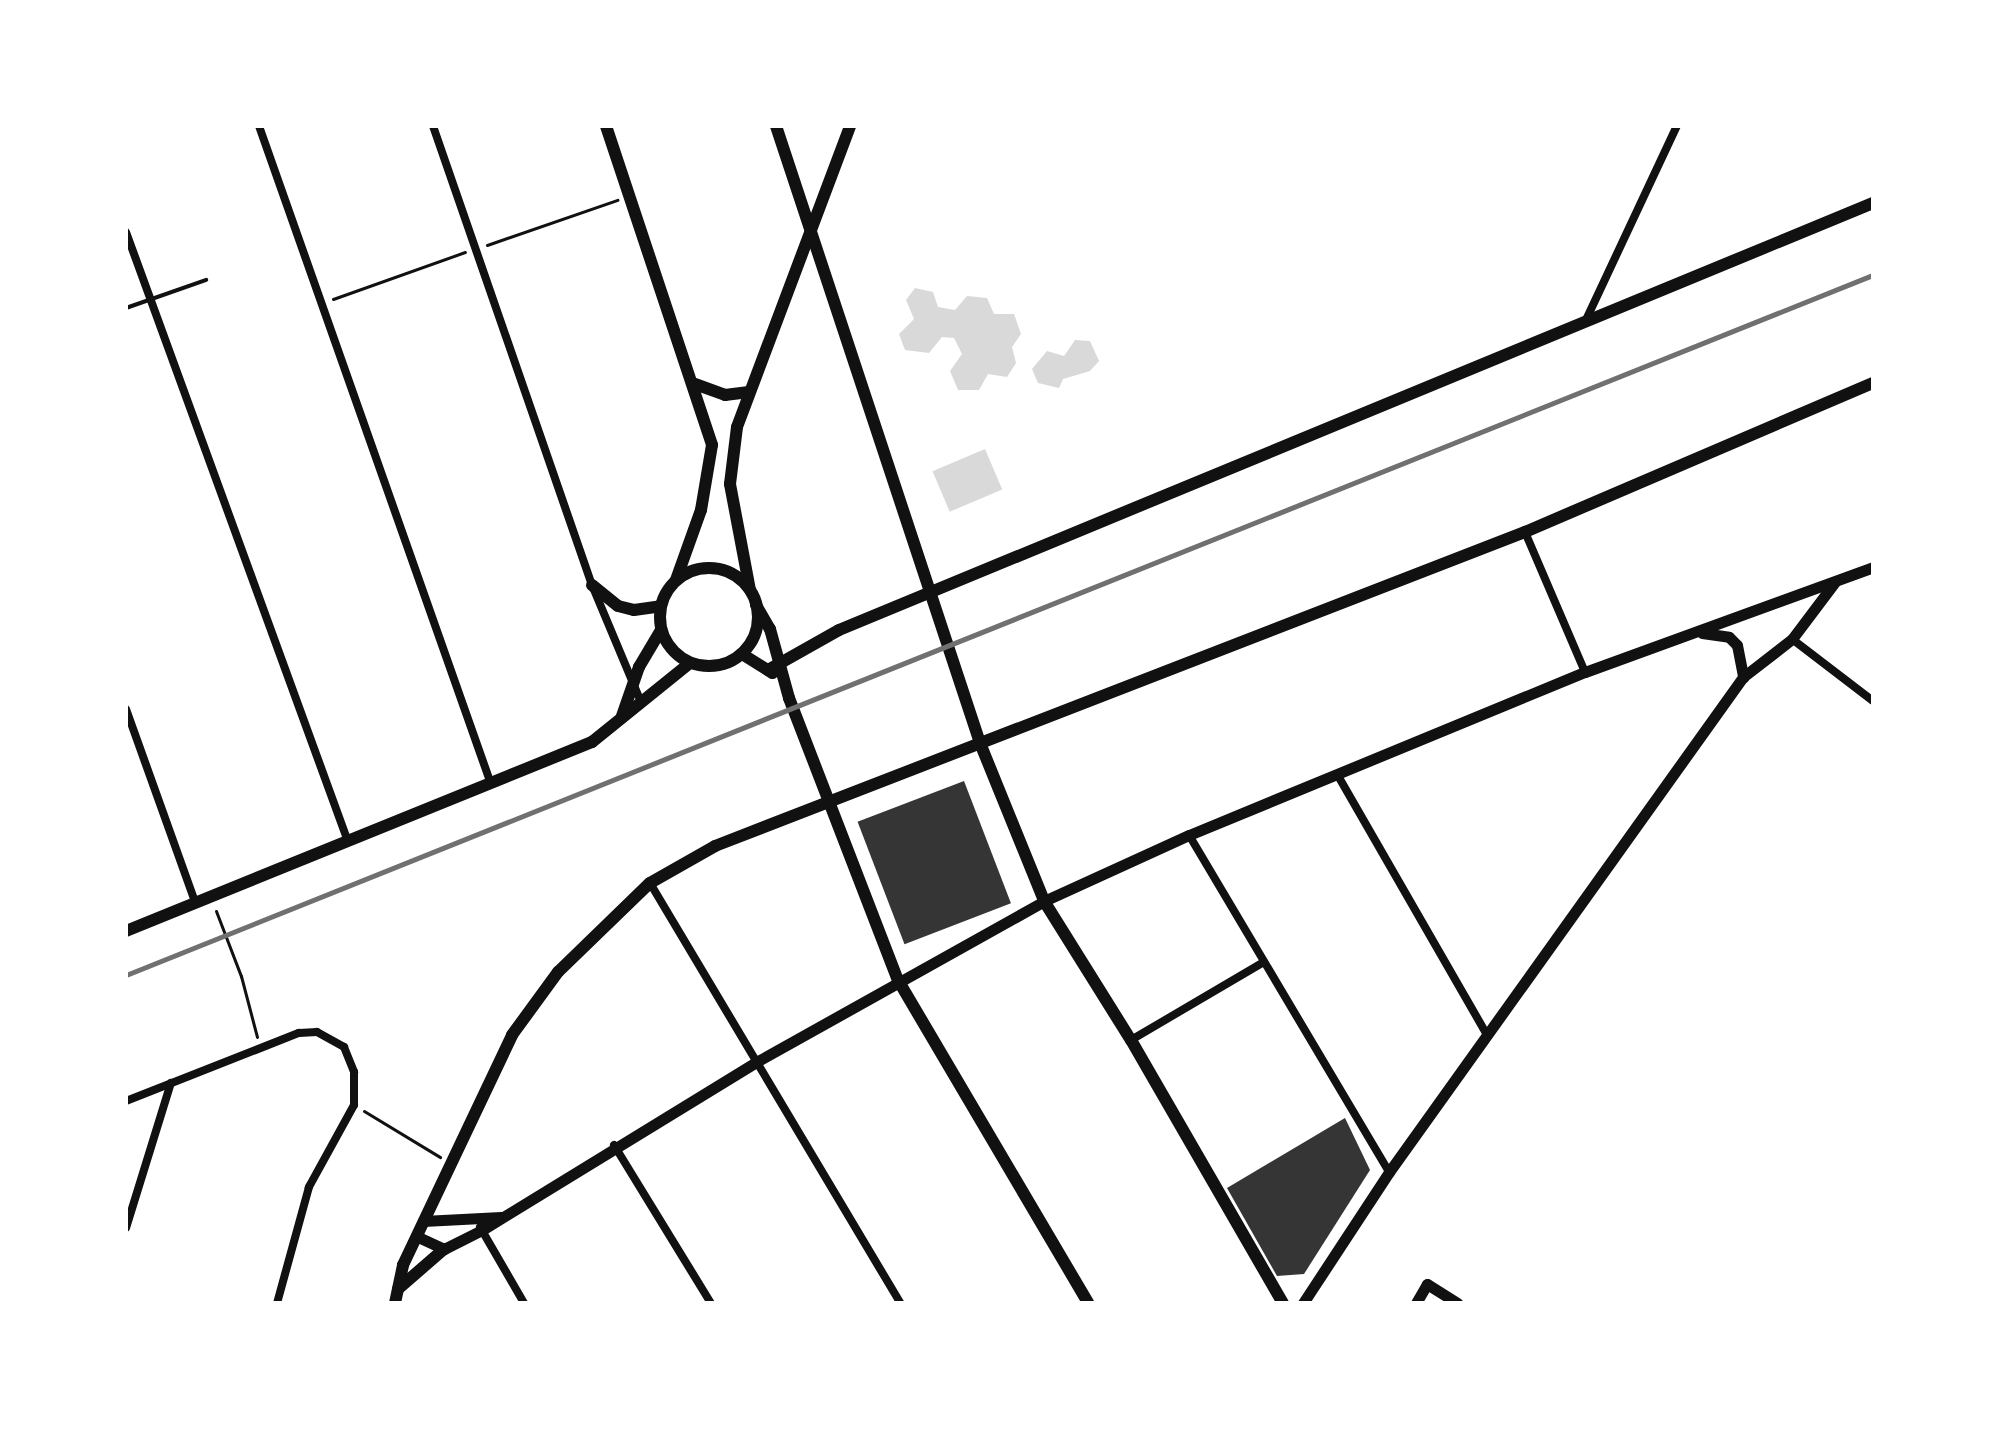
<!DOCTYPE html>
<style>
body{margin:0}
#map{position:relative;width:1999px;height:1429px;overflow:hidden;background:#fff;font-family:"PT Sans Narrow",sans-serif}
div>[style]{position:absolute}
.water>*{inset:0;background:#d9d9d9;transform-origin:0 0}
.building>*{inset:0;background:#353535;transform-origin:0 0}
.path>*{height:3px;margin:-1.5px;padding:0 1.5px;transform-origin:1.5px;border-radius:1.5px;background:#111}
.service>*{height:4px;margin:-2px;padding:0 2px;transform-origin:2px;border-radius:2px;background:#111}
.minor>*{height:8px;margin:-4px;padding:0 4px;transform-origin:4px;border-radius:4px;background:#111}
.tertiary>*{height:11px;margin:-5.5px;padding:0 5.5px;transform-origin:5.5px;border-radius:5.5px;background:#111}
.secondary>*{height:12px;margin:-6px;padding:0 6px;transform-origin:6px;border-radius:6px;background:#111}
.secondary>.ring{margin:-6px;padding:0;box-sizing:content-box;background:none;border:12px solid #111;border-radius:50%}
.rail>*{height:5px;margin:-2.5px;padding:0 2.5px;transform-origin:2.5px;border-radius:2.5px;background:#707070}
span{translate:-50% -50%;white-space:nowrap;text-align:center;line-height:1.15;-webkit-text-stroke:8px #fff;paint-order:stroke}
.frame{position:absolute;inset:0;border:128px solid #fff;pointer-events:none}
</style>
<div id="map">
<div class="water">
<i style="clip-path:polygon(915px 288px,933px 292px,938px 307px,955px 310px,967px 296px,987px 298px,994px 314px,1014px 314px,1021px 334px,1012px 347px,1016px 363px,1007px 377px,988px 374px,979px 390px,958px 390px,950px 371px,962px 354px,954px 338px,942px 337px,929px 353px,905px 350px,899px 334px,914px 319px,906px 300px)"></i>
<i style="clip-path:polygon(1075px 340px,1090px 341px,1099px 361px,1090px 371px,1063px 379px,1059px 388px,1038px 383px,1032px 369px,1047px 351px,1064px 356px)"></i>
<i style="left:985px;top:449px;width:44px;height:57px;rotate:67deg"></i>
</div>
<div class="building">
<i style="left:964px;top:781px;width:131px;height:114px;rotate:69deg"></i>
<i style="clip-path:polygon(1345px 1118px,1370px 1170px,1304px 1274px,1277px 1276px,1227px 1188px)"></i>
</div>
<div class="path">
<i style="left:487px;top:245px;width:138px;rotate:-19.1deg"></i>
<i style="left:333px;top:299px;width:140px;rotate:-19.6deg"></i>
<i style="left:216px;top:911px;width:70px;rotate:69deg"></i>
<i style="left:241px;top:976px;width:63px;rotate:75.3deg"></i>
<i style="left:364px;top:1111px;width:89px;rotate:31.2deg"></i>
</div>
<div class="service">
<i style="left:126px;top:308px;width:85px;rotate:-19.3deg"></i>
</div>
<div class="minor">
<i style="left:259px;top:126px;width:698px;rotate:70.58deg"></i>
<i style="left:433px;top:126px;width:486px;rotate:70.9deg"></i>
<i style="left:592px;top:585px;width:125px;rotate:67.3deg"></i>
<i style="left:126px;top:232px;width:646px;rotate:69.99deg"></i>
<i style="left:1585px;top:322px;width:217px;rotate:-64.9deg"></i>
<i style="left:1525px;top:532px;width:152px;rotate:66.8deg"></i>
<i style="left:1792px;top:639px;width:102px;rotate:37.4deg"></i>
<i style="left:126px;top:709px;width:205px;rotate:70.3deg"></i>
<i style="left:1337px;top:774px;width:301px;rotate:60.1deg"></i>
<i style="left:1189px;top:835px;width:392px;rotate:59.3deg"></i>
<i style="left:650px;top:883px;width:489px;rotate:59.2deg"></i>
<i style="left:1131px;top:1040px;width:154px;rotate:-30.4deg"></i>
<i style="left:126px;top:1101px;width:186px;rotate:-21.5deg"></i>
<i style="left:299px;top:1033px;width:18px;rotate:-3deg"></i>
<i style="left:317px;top:1032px;width:31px;rotate:29deg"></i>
<i style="left:344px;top:1047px;width:27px;rotate:68deg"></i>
<i style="left:354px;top:1072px;width:33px;rotate:90deg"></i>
<i style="left:354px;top:1105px;width:94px;rotate:118.8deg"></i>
<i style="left:309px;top:1187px;width:120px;rotate:105.4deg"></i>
<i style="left:614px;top:1145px;width:185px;rotate:58.5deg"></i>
<i style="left:480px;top:1227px;width:88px;rotate:59.9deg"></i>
<i style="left:126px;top:1228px;width:152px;rotate:-72.8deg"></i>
</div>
<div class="tertiary">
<i style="left:1702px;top:633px;width:27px;rotate:8deg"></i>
<i style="left:1729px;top:637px;width:11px;rotate:45deg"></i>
<i style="left:1737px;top:645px;width:33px;rotate:79deg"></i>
<i style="left:423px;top:1221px;width:78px;rotate:-2.9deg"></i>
<i style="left:416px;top:1236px;width:31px;rotate:25deg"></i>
<i style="left:444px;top:1249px;width:42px;rotate:-26.6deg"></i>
<i style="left:482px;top:1230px;width:324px;rotate:-31.5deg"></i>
<i style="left:758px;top:1061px;width:328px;rotate:-29.2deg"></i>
<i style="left:1044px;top:901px;width:159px;rotate:-24.5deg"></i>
<i style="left:1189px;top:835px;width:428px;rotate:-22.4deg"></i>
<i style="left:1585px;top:672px;width:307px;rotate:-20deg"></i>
<i style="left:1303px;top:1303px;width:157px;rotate:-56.7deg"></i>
<i style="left:1389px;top:1172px;width:609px;rotate:-54.43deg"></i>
<i style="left:1743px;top:677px;width:62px;rotate:-37.8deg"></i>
<i style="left:1792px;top:639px;width:71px;rotate:-53deg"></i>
<i style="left:1416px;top:1303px;width:22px;rotate:-60deg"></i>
<i style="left:1427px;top:1284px;width:36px;rotate:32deg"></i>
</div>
<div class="secondary">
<i style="left:606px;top:126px;width:336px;rotate:71.6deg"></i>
<i style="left:712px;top:445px;width:66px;rotate:99.6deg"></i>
<i style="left:701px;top:510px;width:74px;rotate:109.7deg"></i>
<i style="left:776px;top:126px;width:650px;rotate:71.7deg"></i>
<i style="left:980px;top:743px;width:170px;rotate:67.9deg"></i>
<i style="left:1044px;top:901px;width:164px;rotate:58deg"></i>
<i style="left:1131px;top:1040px;width:304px;rotate:60deg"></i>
<i style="left:695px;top:384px;width:32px;rotate:20deg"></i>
<i style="left:725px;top:395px;width:24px;rotate:-7deg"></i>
<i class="ring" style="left:660px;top:568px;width:86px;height:86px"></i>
<i style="left:592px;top:585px;width:33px;rotate:39deg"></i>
<i style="left:618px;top:606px;width:16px;rotate:14deg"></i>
<i style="left:634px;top:610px;width:27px;rotate:-8deg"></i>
<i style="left:750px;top:590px;width:108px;rotate:-100.7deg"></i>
<i style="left:730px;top:484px;width:57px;rotate:-83deg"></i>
<i style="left:737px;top:427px;width:322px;rotate:-69.4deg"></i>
<i style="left:756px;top:605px;width:28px;rotate:60deg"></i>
<i style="left:770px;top:629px;width:72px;rotate:74.6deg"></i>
<i style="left:789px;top:698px;width:302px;rotate:68.9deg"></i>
<i style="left:898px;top:980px;width:375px;rotate:59.5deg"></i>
<i style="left:742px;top:654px;width:36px;rotate:32deg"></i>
<i style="left:768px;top:670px;width:81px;rotate:-29.4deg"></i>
<i style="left:839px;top:630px;width:1119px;rotate:-22.44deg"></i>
<i style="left:622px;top:716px;width:52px;rotate:-70.9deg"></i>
<i style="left:639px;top:667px;width:43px;rotate:-59.3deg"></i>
<i style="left:126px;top:931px;width:503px;rotate:-22.08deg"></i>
<i style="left:592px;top:742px;width:126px;rotate:-38.9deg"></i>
<i style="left:398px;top:1289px;width:61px;rotate:-41deg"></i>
<i style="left:395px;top:1303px;width:39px;rotate:-78deg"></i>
<i style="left:403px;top:1265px;width:255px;rotate:-64.6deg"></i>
<i style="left:512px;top:1035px;width:78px;rotate:-53.9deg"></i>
<i style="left:558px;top:972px;width:128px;rotate:-44.1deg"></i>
<i style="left:650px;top:883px;width:75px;rotate:-29.6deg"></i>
<i style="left:715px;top:846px;width:869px;rotate:-21.19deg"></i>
<i style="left:1525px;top:532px;width:379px;rotate:-23.2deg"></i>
</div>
<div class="rail">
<i style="left:126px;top:975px;width:1882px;rotate:-21.84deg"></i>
</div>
<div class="frame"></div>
</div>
